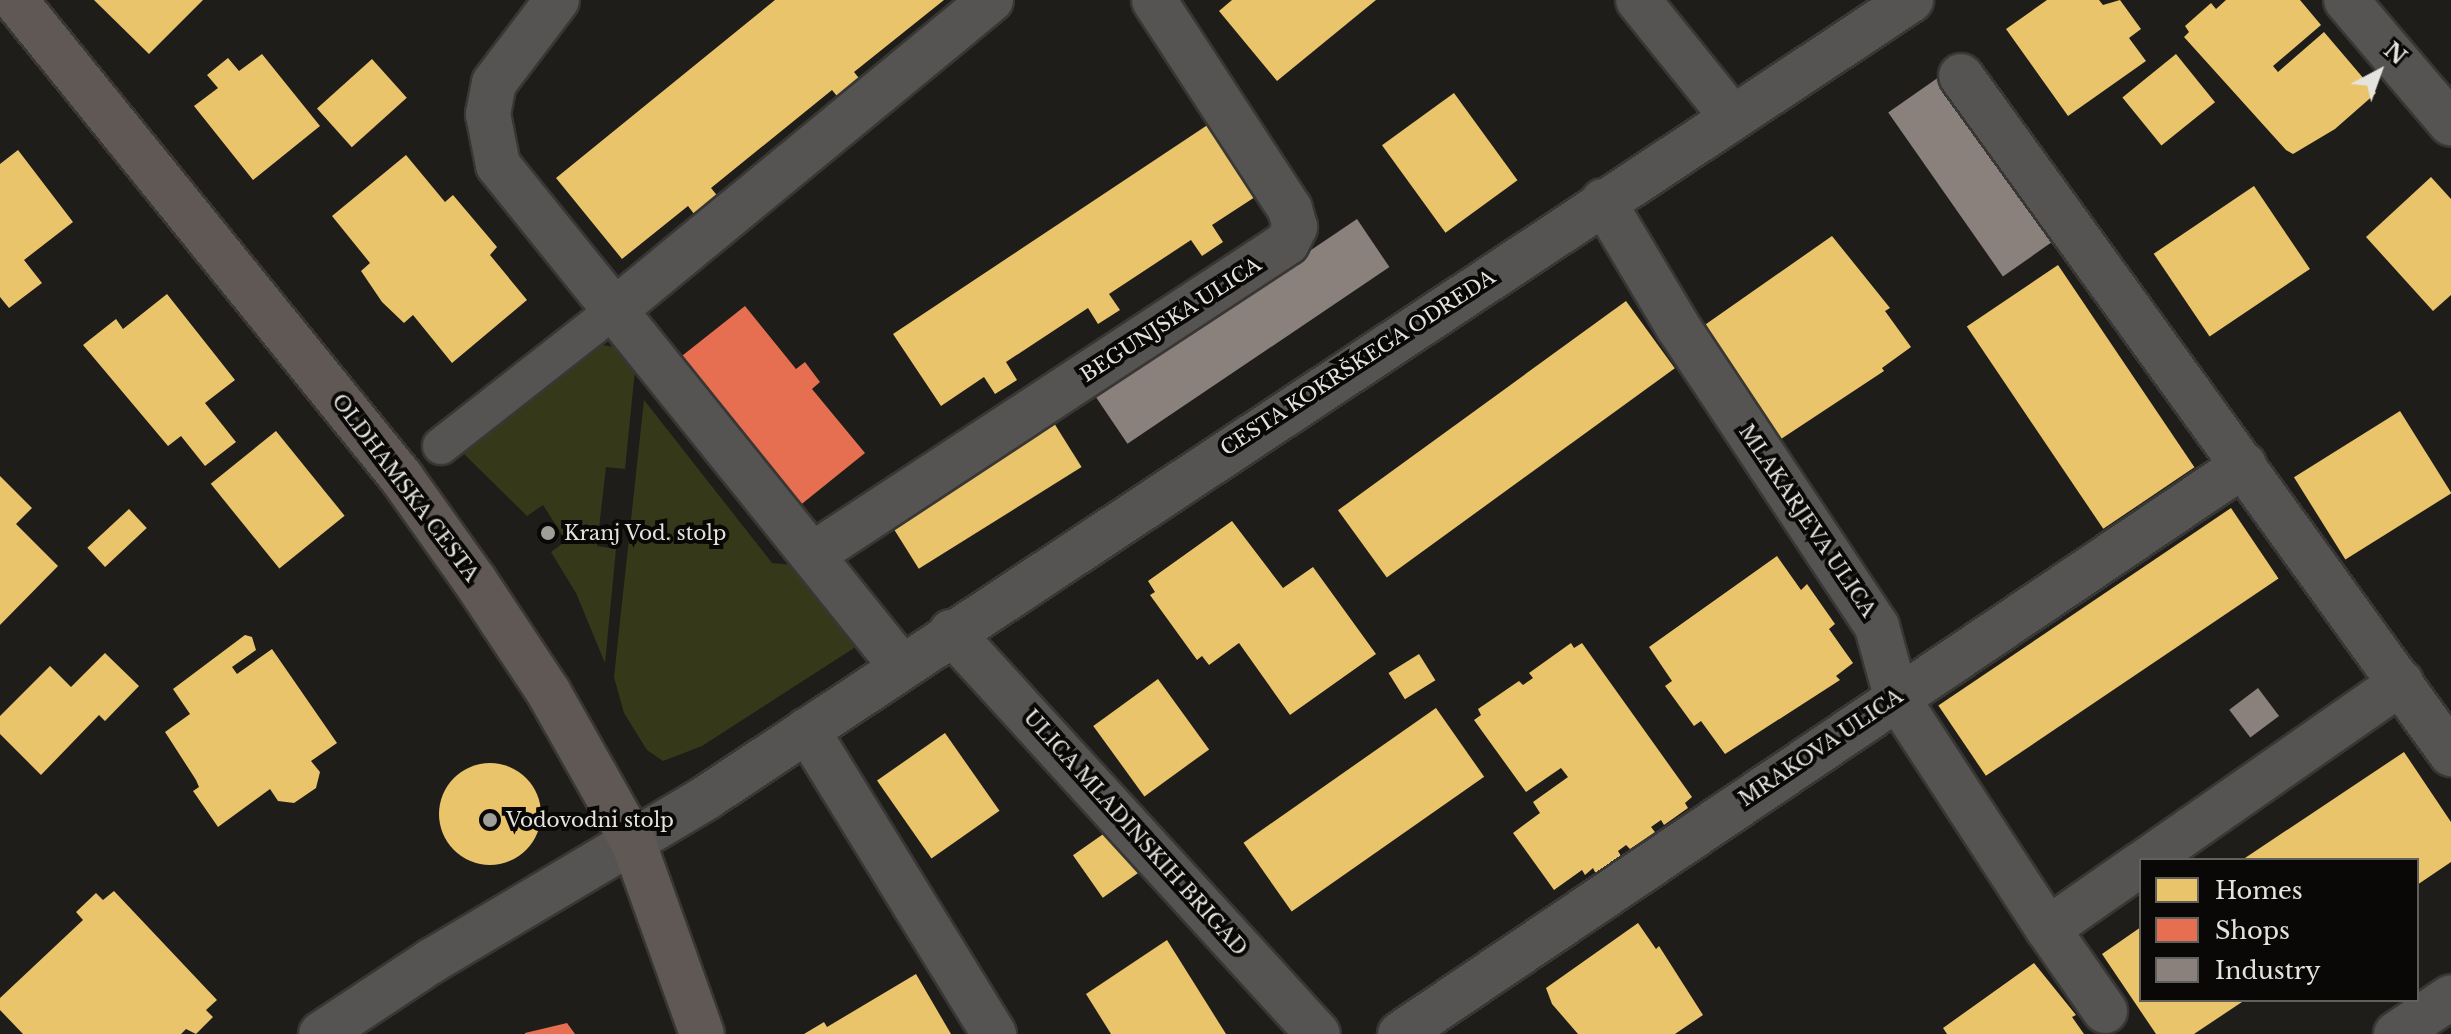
<!DOCTYPE html>
<meta charset="utf-8">
<style>
body{margin:0}
#map{position:relative;width:2451px;height:1034px;overflow:hidden;background:#1f1d19;font-family:"Libre Baskerville",serif}
div>[style]{position:absolute}
.green>*{inset:0;background:#363919}
.homes>*{inset:0;background:#e9c46a;transform-origin:0 0}
.round{border-radius:50%}
.shops>*{inset:0;background:#e76f51}
.industry>*{inset:0;background:#8a817c;transform-origin:0 0}
.roads{filter:drop-shadow(2px 0 #383734) drop-shadow(-2px 0 #383734) drop-shadow(0 2px #383734) drop-shadow(0 -2px #383734)}
.pedestrian>*{height:36px;margin:-18px;padding:0 18px;transform-origin:18px;border-radius:18px;background:#565452}
.minor>*{height:44px;margin:-22px;padding:0 22px;transform-origin:22px;border-radius:22px;background:#565452}
.primary>*{height:44px;margin:-22px;padding:0 22px;transform-origin:22px;border-radius:22px;background:#5f5855}
.dots>*{width:22px;height:22px;translate:-50% -50%;box-sizing:border-box;border:4px solid #090806;border-radius:50%}
span{translate:-50% -50%;white-space:nowrap;text-align:center;line-height:1.15;-webkit-text-stroke:8px #090806;paint-order:stroke}
.street-label{font-size:20px;color:#e4e3de}
.poi-label{font-size:20px;color:#e4e3de}
.left{translate:0 -50%;text-align:left}
.legend{position:absolute;left:2139px;top:858px;width:280px;height:144px;box-sizing:border-box;background:#090806;border:2px solid #61605c;margin:0;padding:10px 14px;list-style:none;font-size:24px;color:#e4e3de}
.legend li{display:flex;align-items:center;gap:16px;height:40px}
.legend b{width:40px;border:2px solid #61605c}
.north{position:absolute;left:2339px;top:32px;width:80px;height:80px;-webkit-text-stroke:6px #090806;paint-order:stroke;rotate:41deg;font-size:22px;font-weight:700;line-height:32px;text-align:center;color:#e4e3de}
.north::after{content:'';display:block;margin:auto;width:28px;height:36px;background:#e4e3de;clip-path:polygon(50% 0,100% 100%,50% 72%,0 100%)}
</style>
<div id="map">
<div class="green">
<i style="clip-path:polygon(597px 344px,625px 349px,636px 360px,625px 469px,606px 467px,597px 546px,616px 549px,605px 663px,576px 593px,551px 552px,566px 541px,543px 505px,527px 516px,461px 451px)"></i>
<i style="clip-path:polygon(644px 400px,772px 563px,803px 566px,853px 633px,854px 648px,702px 746px,663px 761px,647px 750px,624px 713px,614px 677px)"></i>
</div>
<div class="homes">
<i style="clip-path:polygon(94px 0,203px 0,149px 54px)"></i>
<i style="clip-path:polygon(775px 0,944px 0,854px 72px,867px 88px,845px 106px,832px 90px,711px 188px,724px 204px,701px 223px,688px 206px,622px 259px,556px 178px)"></i>
<i style="clip-path:polygon(1232px 0,1376px 0,1277px 81px,1219px 11px)"></i>
<i style="clip-path:polygon(2047px 0,2099px 0,2103px 5px,2120px 0,2141px 29px,2129px 38px,2146px 61px,2068px 116px,2006px 29px)"></i>
<i style="clip-path:polygon(2226px 0,2300px 0,2321px 25px,2273px 66px,2278px 72px,2324px 32px,2376px 93px,2335px 129px,2293px 154px,2286px 150px,2184px 37px,2189px 32px,2185px 26px,2211px 3px,2216px 9px)"></i>
<i style="clip-path:polygon(262px 54px,320px 126px,253px 180px,194px 106px,218px 88px,207px 75px,228px 58px,239px 71px)"></i>
<i style="left:2176px;top:54px;width:62px;height:69px;rotate:51deg"></i>
<i style="left:372px;top:59px;width:52px;height:74px;rotate:48deg"></i>
<i style="left:1454px;top:93px;width:108px;height:89px;rotate:54deg"></i>
<i style="clip-path:polygon(1209px 124px,1255px 197px,1212px 225px,1223px 242px,1202px 256px,1191px 240px,1109px 294px,1120px 310px,1098px 324px,1088px 308px,1006px 362px,1017px 380px,995px 394px,984px 377px,941px 406px,893px 334px)"></i>
<i style="clip-path:polygon(18px 150px,73px 222px,24px 260px,42px 283px,9px 308px,0 297px,0 164px)"></i>
<i style="clip-path:polygon(406px 155px,445px 202px,453px 195px,497px 247px,490px 255px,527px 300px,452px 363px,413px 315px,404px 323px,382px 302px,361px 271px,370px 263px,332px 216px)"></i>
<i style="clip-path:polygon(2431px 177px,2451px 199px,2451px 295px,2433px 311px,2366px 237px)"></i>
<i style="left:2254px;top:186px;width:100px;height:121px;rotate:56deg"></i>
<i style="clip-path:polygon(1832px 236px,1890px 308px,1885px 311px,1911px 347px,1882px 368px,1884px 371px,1778px 441px,1699px 329px)"></i>
<i style="left:2058px;top:265px;width:244px;height:110px;rotate:56deg"></i>
<i style="clip-path:polygon(167px 294px,235px 380px,205px 403px,236px 442px,205px 466px,181px 436px,168px 446px,83px 345px,116px 319px,123px 329px)"></i>
<i style="left:1626px;top:301px;width:83px;height:356px;rotate:54deg"></i>
<i style="left:2400px;top:411px;width:97px;height:125px;rotate:58deg"></i>
<i style="left:1054px;top:423px;width:52px;height:192px;rotate:58deg"></i>
<i style="left:276px;top:431px;width:109px;height:84px;rotate:51deg"></i>
<i style="clip-path:polygon(0 476px,32px 508px,16px 524px,58px 566px,0 625px)"></i>
<i style="left:2231px;top:508px;width:85px;height:353px;rotate:56deg"></i>
<i style="left:129px;top:509px;width:26px;height:57px;rotate:47deg"></i>
<i style="clip-path:polygon(1232px 521px,1283px 588px,1313px 567px,1376px 654px,1290px 715px,1239px 643px,1209px 665px,1202px 656px,1197px 660px,1150px 595px,1155px 592px,1148px 581px)"></i>
<i style="clip-path:polygon(1777px 556px,1801px 590px,1807px 584px,1835px 624px,1829px 629px,1853px 663px,1836px 676px,1840px 680px,1725px 754px,1701px 721px,1694px 726px,1665px 686px,1672px 681px,1649px 647px)"></i>
<i style="clip-path:polygon(245px 635px,252px 637px,256px 650px,232px 667px,237px 674px,272px 649px,337px 743px,311px 761px,320px 772px,316px 788px,294px 803px,278px 801px,270px 789px,218px 827px,193px 791px,199px 787px,196px 780px,165px 732px,190px 714px,173px 689px)"></i>
<i style="clip-path:polygon(1571px 643px,1574px 648px,1582px 643px,1692px 797px,1685px 803px,1688px 808px,1664px 825px,1661px 820px,1651px 827px,1655px 832px,1630px 849px,1626px 845px,1618px 851px,1621px 856px,1596px 874px,1593px 868px,1585px 875px,1582px 870px,1554px 890px,1513px 833px,1540px 813px,1533px 802px,1568px 777px,1561px 768px,1526px 792px,1474px 720px,1481px 715px,1478px 709px,1519px 681px,1523px 685px,1533px 678px,1529px 673px)"></i>
<i style="clip-path:polygon(105px 653px,139px 686px,105px 721px,99px 715px,41px 775px,0 734px,0 716px,50px 666px,71px 687px)"></i>
<i style="left:1419px;top:654px;width:31px;height:36px;rotate:58deg"></i>
<i style="left:1158px;top:679px;width:87px;height:80px;rotate:54deg"></i>
<i style="left:1436px;top:708px;width:84px;height:235px;rotate:55deg"></i>
<i style="left:945px;top:733px;width:95px;height:83px;rotate:55deg"></i>
<i style="clip-path:polygon(2404px 752px,2451px 822px,2451px 862px,2417px 885px,2417px 860px,2242px 860px)"></i>
<i class="round" style="left:439px;top:763px;width:102px;height:102px"></i>
<i style="left:1109px;top:830px;width:52px;height:44px;rotate:55deg"></i>
<i style="clip-path:polygon(114px 891px,217px 1000px,206px 1010px,213px 1017px,196px 1034px,186px 1029px,181px 1034px,23px 1034px,0 1010px,0 998px,83px 920px,76px 912px,96px 893px,103px 900px)"></i>
<i style="clip-path:polygon(1638px 923px,1656px 949px,1659px 946px,1703px 1015px,1675px 1034px,1578px 1034px,1552px 1004px,1546px 988px)"></i>
<i style="clip-path:polygon(2141px 927px,2141px 1000px,2245px 1000px,2194px 1034px,2156px 1034px,2102px 954px)"></i>
<i style="clip-path:polygon(1167px 940px,1226px 1034px,1111px 1034px,1086px 994px)"></i>
<i style="clip-path:polygon(2034px 963px,2076px 1015px,2072px 1017px,2084px 1034px,1947px 1034px,1943px 1028px)"></i>
<i style="clip-path:polygon(916px 974px,951px 1034px,804px 1034px,824px 1022px,827px 1027px)"></i>
</div>
<div class="shops">
<i style="clip-path:polygon(745px 306px,796px 369px,805px 362px,820px 382px,812px 389px,865px 453px,793px 511px,673px 363px)"></i>
<i style="clip-path:polygon(567px 1023px,575px 1034px,525px 1034px,525px 1033px)"></i>
</div>
<div class="industry">
<i style="left:1939px;top:77px;width:200px;height:62px;rotate:55deg"></i>
<i style="left:1357px;top:219px;width:58px;height:316px;rotate:56deg"></i>
<i style="left:2258px;top:688px;width:35px;height:36px;rotate:53deg"></i>
</div>
<div class="roads">
<div class="pedestrian">
<i style="left:441px;top:446px;width:222px;rotate:-38.1deg"></i>
</div>
<div class="minor">
<i style="left:557px;top:0;width:104px;rotate:127.2deg"></i>
<i style="left:494px;top:83px;width:32px;rotate:101deg"></i>
<i style="left:488px;top:114px;width:52px;rotate:78.9deg"></i>
<i style="left:498px;top:165px;width:643px;rotate:51.19deg"></i>
<i style="left:1638px;top:0;width:151px;rotate:51.2deg"></i>
<i style="left:2346px;top:0;width:162px;rotate:49.7deg"></i>
<i style="left:1961px;top:76px;width:837px;rotate:54.14deg"></i>
<i style="left:1603px;top:201px;width:147px;rotate:59.2deg"></i>
<i style="left:1678px;top:327px;width:360px;rotate:56.4deg"></i>
<i style="left:1877px;top:627px;width:72px;rotate:74.6deg"></i>
<i style="left:1896px;top:696px;width:278px;rotate:56.9deg"></i>
<i style="left:2048px;top:929px;width:113px;rotate:-35deg"></i>
<i style="left:616px;top:309px;width:486px;rotate:-39.5deg"></i>
<i style="left:815px;top:553px;width:565px;rotate:-33.3deg"></i>
<i style="left:1287px;top:243px;width:18px;rotate:-63deg"></i>
<i style="left:1295px;top:227px;width:19px;rotate:-106deg"></i>
<i style="left:1290px;top:209px;width:249px;rotate:-123.1deg"></i>
<i style="left:951px;top:632px;width:544px;rotate:47.61deg"></i>
<i style="left:807px;top:730px;width:357px;rotate:58.4deg"></i>
<i style="left:2147px;top:860px;width:310px;rotate:-34.9deg"></i>
<i style="left:2048px;top:929px;width:100px;rotate:55.2deg"></i>
<i style="left:321px;top:1034px;width:134px;rotate:-33.5deg"></i>
<i style="left:433px;top:960px;width:319px;rotate:-30.7deg"></i>
<i style="left:707px;top:797px;width:1444px;rotate:-33.5deg"></i>
<i style="left:1400px;top:1034px;width:1018px;rotate:-33.99deg"></i>
<i style="left:2396px;top:1034px;width:66px;rotate:-33.9deg"></i>
</div>
<div class="primary">
<i style="left:15px;top:0;width:614px;rotate:51.02deg"></i>
<i style="left:401px;top:477px;width:128px;rotate:54.6deg"></i>
<i style="left:475px;top:581px;width:134px;rotate:56.5deg"></i>
<i style="left:549px;top:693px;width:173px;rotate:60.6deg"></i>
<i style="left:634px;top:844px;width:202px;rotate:70.3deg"></i>
</div>
</div>
<div class="dots">
<i style="left:548px;top:533px;background:#9f9e99"></i>
<i style="left:490px;top:820px;background:#9f9e99"></i>
</div>
<div class="street-label">
<span style="left:1171px;top:320px;rotate:-33deg">BEGUNJSKA ULICA</span>
<span style="left:1358px;top:363px;rotate:-33deg">CESTA KOKRŠKEGA ODREDA</span>
<span style="left:405px;top:488px;rotate:53deg">OLDHAMSKA CESTA</span>
<span style="left:1807px;top:521px;rotate:56deg">MLAKARJEVA ULICA</span>
<span style="left:1821px;top:748px;rotate:-34deg">MRAKOVA ULICA</span>
<span style="left:1135px;top:833px;rotate:48deg">ULICA MLADINSKIH BRIGAD</span>
</div>
<div class="poi-label">
<span class="left" style="left:564px;top:533px">Kranj Vod. stolp</span>
<span class="left" style="left:506px;top:820px">Vodovodni stolp</span>
</div>
<ul class="legend">
<li><b style="height:22px;background:#e9c46a"></b>Homes</li>
<li><b style="height:22px;background:#e76f51"></b>Shops</li>
<li><b style="height:22px;background:#8a817c"></b>Industry</li>
</ul>
<div class="north">N</div>
</div>
